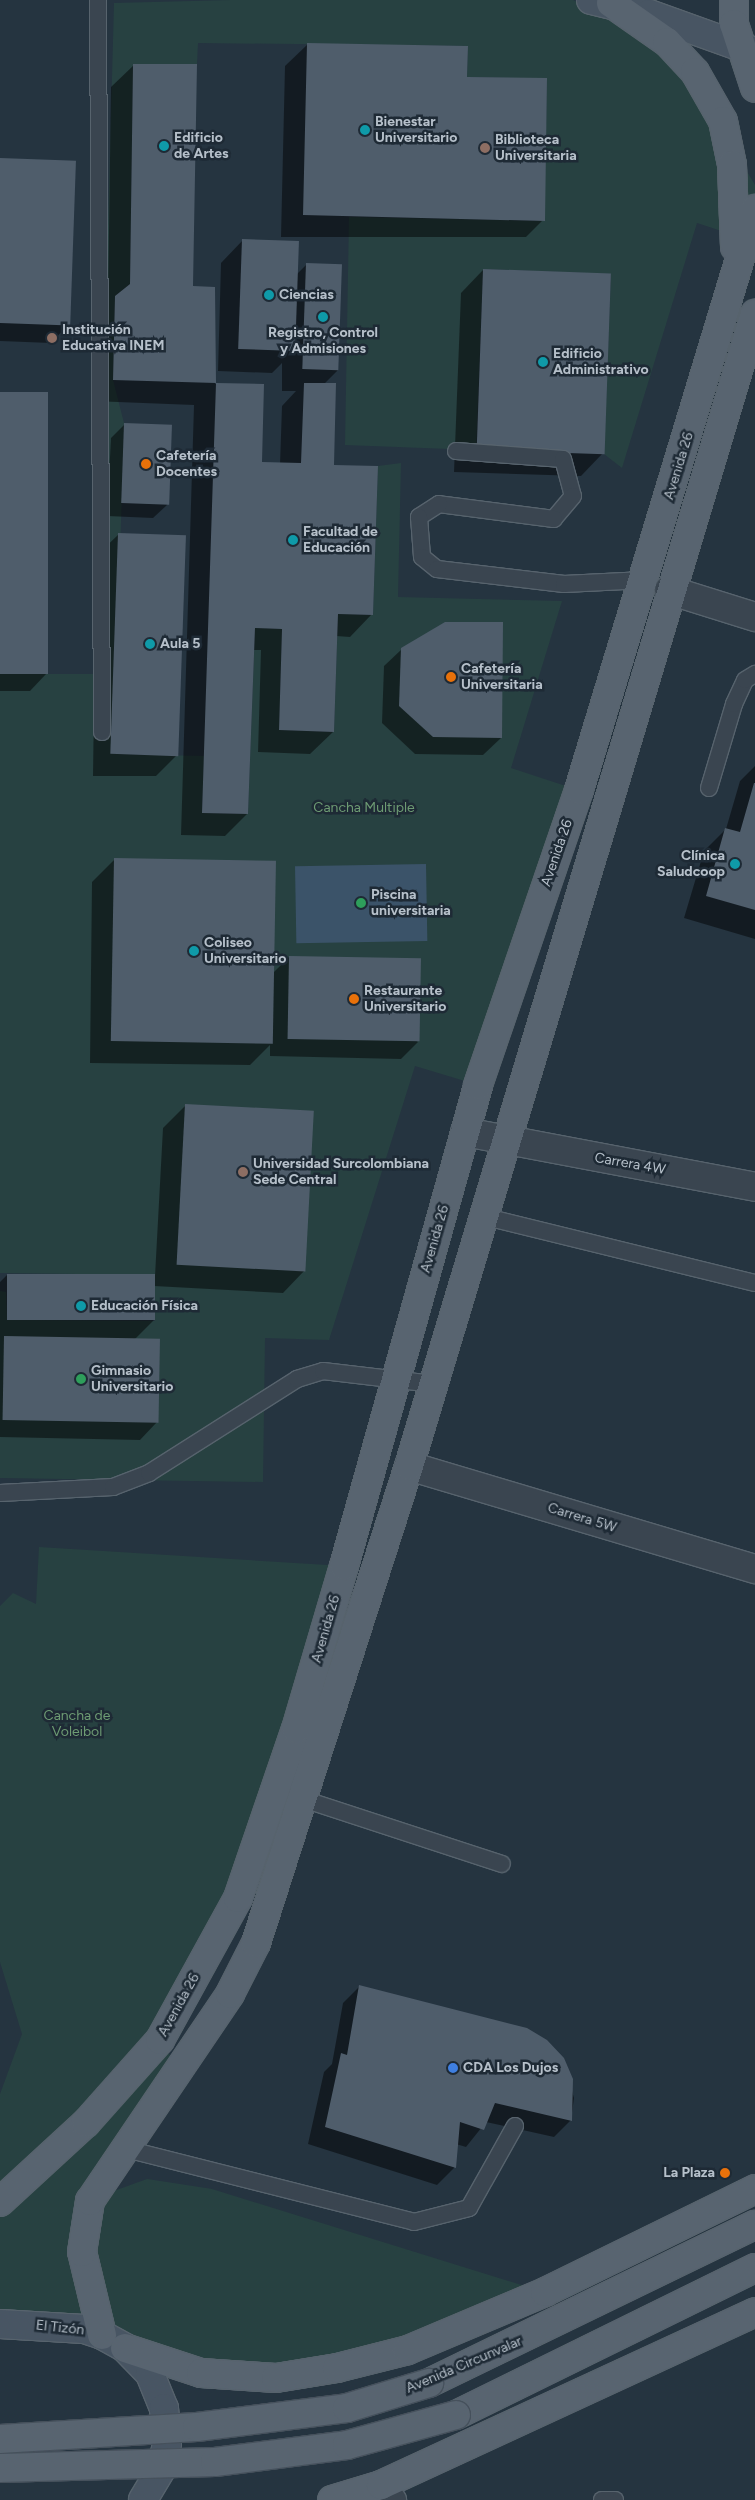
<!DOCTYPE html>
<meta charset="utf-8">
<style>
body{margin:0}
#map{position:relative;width:755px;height:2500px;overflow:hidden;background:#253440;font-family:Figtree,sans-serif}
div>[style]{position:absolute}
.green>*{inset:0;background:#274141}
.water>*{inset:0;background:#3b5369;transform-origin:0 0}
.shadow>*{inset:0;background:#0007}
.building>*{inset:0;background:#4f5d6b;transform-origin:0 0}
.roads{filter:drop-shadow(1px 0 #57636d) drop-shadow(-1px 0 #57636d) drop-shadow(0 1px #57636d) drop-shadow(0 -1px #57636d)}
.lane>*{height:16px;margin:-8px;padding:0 8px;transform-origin:8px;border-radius:8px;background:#3a4550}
.street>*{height:28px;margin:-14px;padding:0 14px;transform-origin:14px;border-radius:14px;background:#3a4550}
.secondary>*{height:28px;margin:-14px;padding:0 14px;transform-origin:14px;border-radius:14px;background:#485563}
.primary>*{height:28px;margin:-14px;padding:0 14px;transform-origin:14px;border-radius:14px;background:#586470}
.bridges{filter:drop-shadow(1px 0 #46515c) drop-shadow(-1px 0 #46515c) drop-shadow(0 1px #46515c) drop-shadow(0 -1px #46515c)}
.primary-bridge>*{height:28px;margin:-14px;padding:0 14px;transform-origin:14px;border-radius:14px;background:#586470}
.dots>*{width:14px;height:14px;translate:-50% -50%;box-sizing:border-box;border:2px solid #1e2a35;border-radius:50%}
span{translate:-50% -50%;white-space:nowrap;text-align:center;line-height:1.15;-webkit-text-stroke:5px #1e2a35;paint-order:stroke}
.poi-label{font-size:14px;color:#b6c0ca;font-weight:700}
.left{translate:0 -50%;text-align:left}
.right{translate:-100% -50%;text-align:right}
.street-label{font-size:14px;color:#b6c0ca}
.park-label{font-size:14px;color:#6d9b73}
</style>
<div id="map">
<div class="green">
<i style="clip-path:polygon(231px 0,573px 0,652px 37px,725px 134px,755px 185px,755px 208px,746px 239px,697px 223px,622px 468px,604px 454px,611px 274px,483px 269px,476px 450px,345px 445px,349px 217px,544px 221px,547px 79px,467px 77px,468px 46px,198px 43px,197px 64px,133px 64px,130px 284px,115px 296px,113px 380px,124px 423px,114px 754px,204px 756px,202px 813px,248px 814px,255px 628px,282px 629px,279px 730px,334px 732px,338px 614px,373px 615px,378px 466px,401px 463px,398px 597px,562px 601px,511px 768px,578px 790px,478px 1085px,415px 1066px,329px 1340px,265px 1338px,263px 1482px,0 1478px,0 1291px,6px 1292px,7px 1320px,155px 1321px,155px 1275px,0 1273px,0 674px,96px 674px,114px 3px)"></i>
<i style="clip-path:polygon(39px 1547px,344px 1566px,237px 1899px,162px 2043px,178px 2068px,111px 2192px,147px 2179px,212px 2189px,544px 2292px,408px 2349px,276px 2377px,111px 2340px,0 2324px,0 2094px,22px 2034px,0 1962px,0 1606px,13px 1593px,36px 1604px)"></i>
</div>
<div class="water">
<i style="left:426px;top:864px;width:77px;height:131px;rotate:89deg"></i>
</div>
<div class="shadow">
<i style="clip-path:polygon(308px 44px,466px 78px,543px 220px,526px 237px,281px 237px,285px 66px)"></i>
<i style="clip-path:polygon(134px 65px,192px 287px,214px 288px,215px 384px,263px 386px,261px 463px,280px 464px,282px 406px,296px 391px,282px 391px,282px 363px,272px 373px,218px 371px,221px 263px,243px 240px,297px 274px,306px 265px,338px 370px,324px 384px,333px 466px,372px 614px,350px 637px,336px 636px,333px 732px,310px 754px,258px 752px,261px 650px,253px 650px,247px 814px,225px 836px,181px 835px,194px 405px,92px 401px,93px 320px,108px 304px,111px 87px)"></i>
<i style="clip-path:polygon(0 159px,68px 325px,51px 343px,0 341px)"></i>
<i style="clip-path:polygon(483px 270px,603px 453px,581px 476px,454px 472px,461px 293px)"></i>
<i style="clip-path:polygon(0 393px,47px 673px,30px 691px,0 691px)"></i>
<i style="clip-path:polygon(125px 424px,167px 505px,153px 518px,107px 516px,111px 438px)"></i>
<i style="clip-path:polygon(119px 534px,178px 754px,156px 776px,93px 776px,96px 556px)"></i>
<i style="clip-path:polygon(402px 649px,501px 738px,483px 755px,415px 754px,382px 723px,384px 666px)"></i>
<i style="clip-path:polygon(755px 766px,755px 939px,684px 918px,704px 851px,726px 829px,740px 781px)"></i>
<i style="clip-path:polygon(114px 860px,273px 973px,289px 957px,418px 1042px,401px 1059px,270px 1056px,270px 1045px,250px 1065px,90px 1063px,92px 882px)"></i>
<i style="clip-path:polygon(185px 1106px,305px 1270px,283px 1293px,154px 1286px,154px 1320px,135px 1339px,157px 1422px,140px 1440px,0 1437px,0 1282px,7px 1275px,155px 1276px,163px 1128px)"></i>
<i style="clip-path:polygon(360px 1986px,563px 2059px,574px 2098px,571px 2120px,554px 2137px,486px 2122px,466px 2147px,456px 2144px,454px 2168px,437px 2185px,308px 2144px,324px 2072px,332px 2064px,343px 2003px)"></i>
</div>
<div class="building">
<i style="clip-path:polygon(307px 43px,468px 46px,467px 77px,547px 78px,545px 221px,303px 215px)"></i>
<i style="clip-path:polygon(133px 64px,197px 64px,193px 286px,215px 287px,216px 383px,264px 384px,262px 462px,301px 463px,304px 383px,336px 383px,334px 465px,378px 466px,373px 615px,338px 614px,334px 732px,279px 730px,282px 629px,255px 628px,248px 814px,202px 813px,216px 383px,113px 380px,115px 296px,130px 284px)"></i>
<i style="left:0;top:158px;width:76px;height:165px;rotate:2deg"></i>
<i style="left:242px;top:239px;width:57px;height:110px;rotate:2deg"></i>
<i style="left:306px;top:263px;width:36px;height:106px;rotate:2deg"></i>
<i style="left:483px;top:269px;width:128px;height:181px;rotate:2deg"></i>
<i style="left:0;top:392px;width:48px;height:282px"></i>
<i style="left:124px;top:423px;width:48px;height:80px;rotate:2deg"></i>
<i style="left:118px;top:533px;width:68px;height:221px;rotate:2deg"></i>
<i style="clip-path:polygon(445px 622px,503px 622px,502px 738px,433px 737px,399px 706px,401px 648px)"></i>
<i style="clip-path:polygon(754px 783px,755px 783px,755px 910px,706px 896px,725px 828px,740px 832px)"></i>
<i style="left:114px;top:858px;width:162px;height:183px;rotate:1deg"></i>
<i style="left:289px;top:956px;width:132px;height:83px;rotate:1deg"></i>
<i style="left:185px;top:1104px;width:129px;height:161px;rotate:3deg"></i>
<i style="left:7px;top:1274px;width:148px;height:46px"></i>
<i style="left:4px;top:1336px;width:156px;height:84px;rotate:1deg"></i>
<i style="clip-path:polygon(359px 1985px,527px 2028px,547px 2040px,564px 2058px,573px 2079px,572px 2121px,495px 2103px,484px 2130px,460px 2122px,456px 2168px,325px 2127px,341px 2053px,347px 2055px)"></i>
</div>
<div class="roads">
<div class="lane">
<i style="left:98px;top:0;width:732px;rotate:89.69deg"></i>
<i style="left:456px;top:451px;width:107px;rotate:4.3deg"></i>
<i style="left:563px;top:459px;width:38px;rotate:75deg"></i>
<i style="left:573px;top:496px;width:30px;rotate:130deg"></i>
<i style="left:554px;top:519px;width:116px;rotate:-172.6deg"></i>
<i style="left:439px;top:504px;width:24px;rotate:147deg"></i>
<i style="left:419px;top:517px;width:40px;rotate:85.7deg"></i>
<i style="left:422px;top:557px;width:19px;rotate:39deg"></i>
<i style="left:437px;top:569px;width:128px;rotate:6.7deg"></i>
<i style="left:564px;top:584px;width:81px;rotate:-2.8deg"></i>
<i style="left:709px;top:788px;width:88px;rotate:-73.4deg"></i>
<i style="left:734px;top:704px;width:26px;rotate:-65deg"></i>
<i style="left:745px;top:680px;width:12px;rotate:-31deg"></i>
<i style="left:482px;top:1216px;width:281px;rotate:13.8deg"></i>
<i style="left:0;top:1493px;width:113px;rotate:-3deg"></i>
<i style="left:113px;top:1487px;width:39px;rotate:-21deg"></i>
<i style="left:149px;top:1473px;width:175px;rotate:-32.4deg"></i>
<i style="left:297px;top:1379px;width:27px;rotate:-17deg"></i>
<i style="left:323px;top:1371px;width:111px;rotate:6.7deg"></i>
<i style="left:303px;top:1799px;width:209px;rotate:18.1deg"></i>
<i style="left:126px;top:2149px;width:297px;rotate:14.2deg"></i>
<i style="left:414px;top:2222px;width:57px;rotate:-14.3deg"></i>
<i style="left:469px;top:2208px;width:94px;rotate:-60.7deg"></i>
<i style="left:602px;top:2500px;width:13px"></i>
</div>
<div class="street">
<i style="left:669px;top:590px;width:90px;rotate:17.4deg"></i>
<i style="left:465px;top:1132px;width:295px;rotate:10.7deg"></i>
<i style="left:409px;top:1466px;width:361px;rotate:16.6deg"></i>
<i style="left:381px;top:2485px;width:19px;rotate:54deg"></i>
</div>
<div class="secondary">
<i style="left:591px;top:0;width:60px;rotate:13.6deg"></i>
<i style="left:649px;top:14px;width:113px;rotate:19.7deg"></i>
<i style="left:0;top:2324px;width:84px;rotate:3.4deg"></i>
<i style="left:84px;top:2329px;width:19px;rotate:18deg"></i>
<i style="left:102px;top:2335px;width:26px;rotate:29deg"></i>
<i style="left:125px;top:2348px;width:36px;rotate:46deg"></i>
<i style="left:150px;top:2374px;width:37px;rotate:68deg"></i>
<i style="left:164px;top:2408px;width:35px;rotate:85deg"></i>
<i style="left:167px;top:2443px;width:25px;rotate:101deg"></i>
<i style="left:162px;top:2468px;width:37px;rotate:121deg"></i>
</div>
<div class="primary">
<i style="left:734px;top:0;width:24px;rotate:90deg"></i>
<i style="left:734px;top:24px;width:67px;rotate:71.8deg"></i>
<i style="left:611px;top:3px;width:68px;rotate:34.9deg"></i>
<i style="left:667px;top:42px;width:41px;rotate:47deg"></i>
<i style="left:695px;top:72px;width:56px;rotate:60.3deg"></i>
<i style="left:723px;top:121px;width:45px;rotate:78.4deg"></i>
<i style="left:732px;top:165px;width:82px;rotate:87.9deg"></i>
<i style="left:0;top:2202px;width:117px;rotate:-42.6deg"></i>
<i style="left:86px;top:2123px;width:111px;rotate:-48.3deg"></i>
<i style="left:160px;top:2040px;width:162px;rotate:-61.2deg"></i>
<i style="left:238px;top:1898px;width:179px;rotate:-71.1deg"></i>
<i style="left:296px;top:1729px;width:170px;rotate:-73.6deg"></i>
<i style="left:344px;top:1566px;width:499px;rotate:-74.4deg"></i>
<i style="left:478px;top:1085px;width:312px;rotate:-71.1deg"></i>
<i style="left:579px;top:790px;width:607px;rotate:-73.15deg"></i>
<i style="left:102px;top:2335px;width:85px;rotate:-103.5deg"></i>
<i style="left:82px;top:2252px;width:52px;rotate:-81.1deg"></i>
<i style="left:90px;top:2201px;width:250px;rotate:-55.9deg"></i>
<i style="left:230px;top:1994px;width:57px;rotate:-63deg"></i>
<i style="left:256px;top:1943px;width:501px;rotate:-72.22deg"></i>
<i style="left:409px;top:1466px;width:1203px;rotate:-73.28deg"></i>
<i style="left:125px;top:2348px;width:80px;rotate:18.2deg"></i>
<i style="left:201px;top:2373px;width:75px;rotate:3.8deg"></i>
<i style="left:276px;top:2378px;width:62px;rotate:-9.3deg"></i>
<i style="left:337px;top:2368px;width:73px;rotate:-14.2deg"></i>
<i style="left:408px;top:2350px;width:149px;rotate:-22.9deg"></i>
<i style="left:545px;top:2292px;width:234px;rotate:-26.1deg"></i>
<i style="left:429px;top:2383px;width:362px;rotate:-25.9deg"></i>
<i style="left:456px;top:2415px;width:333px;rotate:-26.2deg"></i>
<i style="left:332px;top:2500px;width:51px;rotate:-17deg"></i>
<i style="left:381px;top:2485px;width:412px;rotate:-24.8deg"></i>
</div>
</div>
<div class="bridges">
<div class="primary-bridge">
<i style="left:0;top:2439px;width:197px;rotate:-3.5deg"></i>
<i style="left:197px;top:2427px;width:151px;rotate:-7.2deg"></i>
<i style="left:347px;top:2408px;width:86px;rotate:-17deg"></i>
<i style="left:0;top:2468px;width:215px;rotate:-1.6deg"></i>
<i style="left:215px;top:2462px;width:133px;rotate:-7.3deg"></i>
<i style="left:347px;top:2445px;width:113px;rotate:-15.4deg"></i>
</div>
</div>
<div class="dots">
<i style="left:365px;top:130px;background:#0f9aa8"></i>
<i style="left:164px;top:146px;background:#0f9aa8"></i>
<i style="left:485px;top:148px;background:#8d6e63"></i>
<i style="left:269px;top:295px;background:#0f9aa8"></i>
<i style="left:323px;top:317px;background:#0f9aa8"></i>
<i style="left:52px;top:338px;background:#8d6e63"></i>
<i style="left:543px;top:362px;background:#0f9aa8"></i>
<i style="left:146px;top:464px;background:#e8710a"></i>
<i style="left:293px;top:540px;background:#0f9aa8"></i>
<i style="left:150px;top:644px;background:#0f9aa8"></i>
<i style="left:451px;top:677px;background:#e8710a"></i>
<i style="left:735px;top:864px;background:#0f9aa8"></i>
<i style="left:361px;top:903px;background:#2e9e5b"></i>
<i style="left:194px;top:951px;background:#0f9aa8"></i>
<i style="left:354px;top:999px;background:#e8710a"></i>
<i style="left:243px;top:1172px;background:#8d6e63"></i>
<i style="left:81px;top:1306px;background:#0f9aa8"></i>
<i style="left:81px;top:1379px;background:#2e9e5b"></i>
<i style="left:453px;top:2068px;background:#3f7fe0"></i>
<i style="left:725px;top:2173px;background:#e8710a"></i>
</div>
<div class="poi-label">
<span class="left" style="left:375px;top:130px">Bienestar<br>Universitario</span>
<span class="left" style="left:174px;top:146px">Edificio<br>de Artes</span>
<span class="left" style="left:495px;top:148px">Biblioteca<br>Universitaria</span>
<span class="left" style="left:279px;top:295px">Ciencias</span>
<span class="left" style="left:62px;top:338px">Institución<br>Educativa INEM</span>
<span style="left:323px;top:341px">Registro, Control<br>y Admisiones</span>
<span class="left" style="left:553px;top:362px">Edificio<br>Administrativo</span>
<span class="left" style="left:156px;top:464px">Cafetería<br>Docentes</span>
<span class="left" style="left:303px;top:540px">Facultad de<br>Educación</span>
<span class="left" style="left:160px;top:644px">Aula 5</span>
<span class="left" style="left:461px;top:677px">Cafetería<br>Universitaria</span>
<span class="right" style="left:725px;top:864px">Clínica<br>Saludcoop</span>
<span class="left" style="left:371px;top:903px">Piscina<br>universitaria</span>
<span class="left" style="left:204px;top:951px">Coliseo<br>Universitario</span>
<span class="left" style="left:364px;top:999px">Restaurante<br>Universitario</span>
<span class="left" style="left:253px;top:1172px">Universidad Surcolombiana<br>Sede Central</span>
<span class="left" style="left:91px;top:1306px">Educación Física</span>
<span class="left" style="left:91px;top:1379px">Gimnasio<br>Universitario</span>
<span class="left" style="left:463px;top:2068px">CDA Los Dujos</span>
<span class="right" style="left:715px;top:2173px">La Plaza</span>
</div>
<div class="street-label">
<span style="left:679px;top:466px;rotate:-73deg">Avenida 26</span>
<span style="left:557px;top:853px;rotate:-71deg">Avenida 26</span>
<span style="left:630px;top:1164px;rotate:10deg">Carrera 4W</span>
<span style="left:435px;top:1239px;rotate:-74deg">Avenida 26</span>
<span style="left:582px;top:1518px;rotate:17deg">Carrera 5W</span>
<span style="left:326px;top:1629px;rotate:-74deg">Avenida 26</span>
<span style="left:179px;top:2005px;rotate:-61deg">Avenida 26</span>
<span style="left:60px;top:2328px;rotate:6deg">El Tizón</span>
<span style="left:464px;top:2365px;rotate:-23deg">Avenida Circunvalar</span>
</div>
<div class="park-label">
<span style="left:364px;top:808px">Cancha Multiple</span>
<span style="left:77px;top:1724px">Cancha de<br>Voleibol</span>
</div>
</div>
